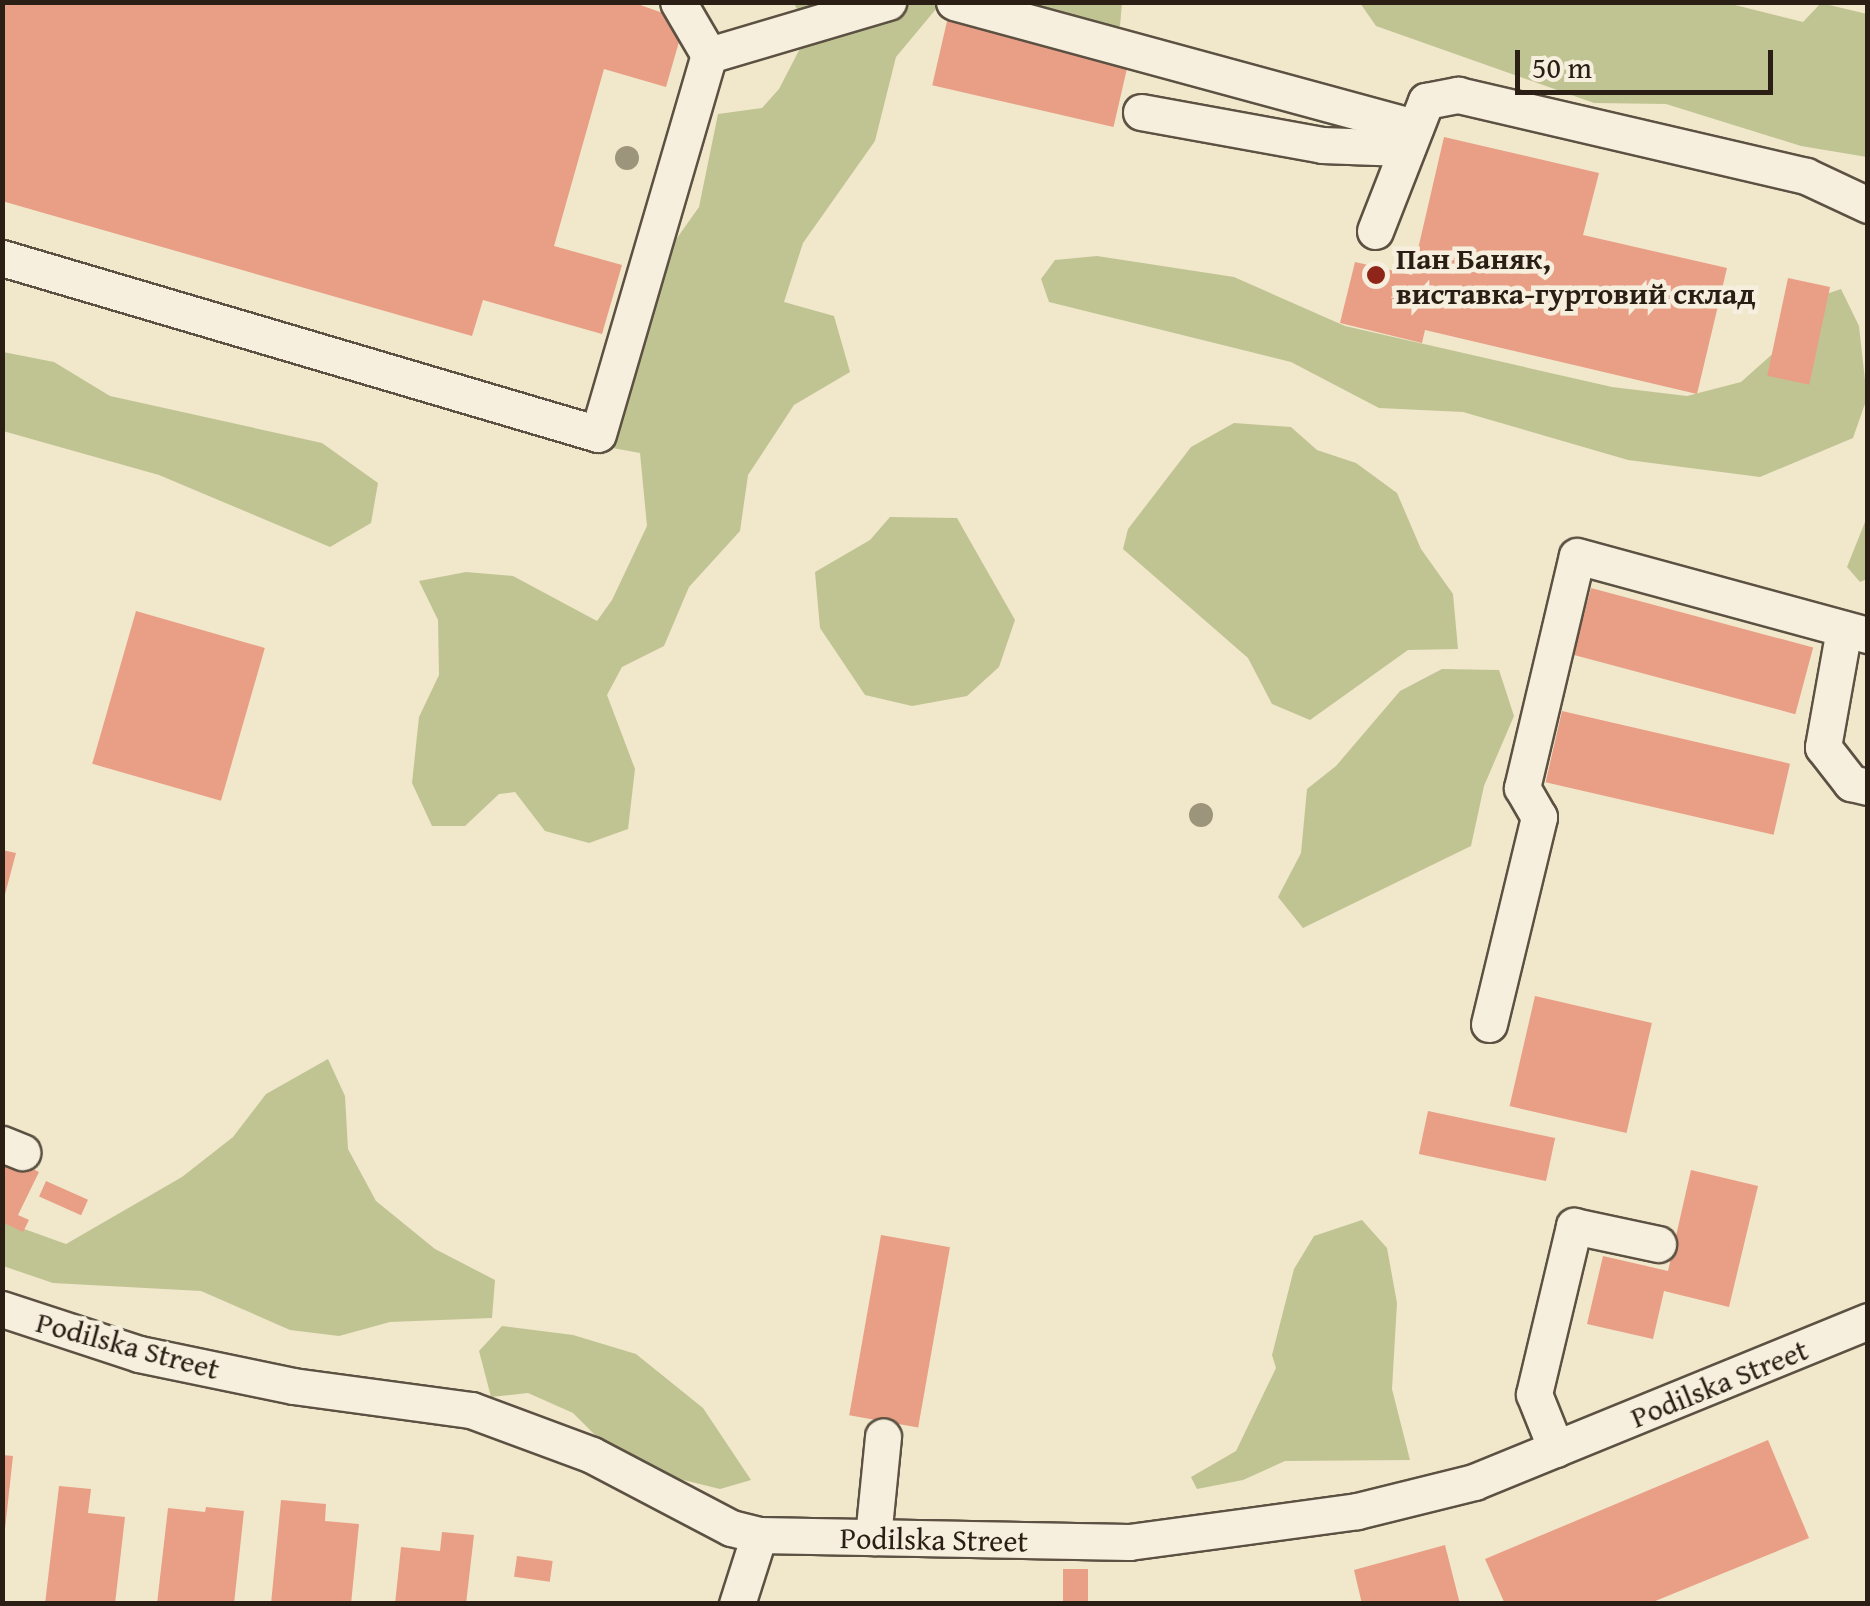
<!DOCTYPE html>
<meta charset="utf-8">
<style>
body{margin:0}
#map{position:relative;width:1870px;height:1606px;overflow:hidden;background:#f1e7cb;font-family:"Gentium Book Plus",serif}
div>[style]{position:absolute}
.green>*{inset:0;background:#c0c493}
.building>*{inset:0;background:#e89f86;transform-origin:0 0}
.roads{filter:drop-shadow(2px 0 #5c5142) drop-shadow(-2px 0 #5c5142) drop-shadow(0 2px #5c5142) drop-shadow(0 -2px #5c5142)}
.minor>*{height:35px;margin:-17.5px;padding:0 17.5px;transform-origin:17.5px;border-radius:17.5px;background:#f6efdd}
.trees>*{width:24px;height:24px;margin:-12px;border-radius:50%;background:#9d947c}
.dots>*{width:28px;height:28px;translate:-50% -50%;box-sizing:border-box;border:5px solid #f6efdd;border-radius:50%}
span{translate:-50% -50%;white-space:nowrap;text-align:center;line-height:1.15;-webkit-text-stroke:9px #f6efdd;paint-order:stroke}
.poi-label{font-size:30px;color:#2b1f15;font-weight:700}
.left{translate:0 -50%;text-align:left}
.street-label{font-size:30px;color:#2b1f15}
.frame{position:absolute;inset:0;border:5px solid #2b1f15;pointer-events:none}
.scale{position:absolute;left:1515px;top:50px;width:258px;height:45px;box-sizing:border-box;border:5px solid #2b1f15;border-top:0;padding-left:12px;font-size:30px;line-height:35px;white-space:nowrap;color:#2b1f15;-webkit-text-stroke:8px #f6efdd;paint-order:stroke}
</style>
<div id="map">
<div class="green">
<i style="clip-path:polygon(794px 3px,941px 3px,896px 57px,875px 141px,803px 243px,784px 302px,834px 316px,850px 372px,794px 405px,748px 475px,740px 531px,689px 587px,664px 646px,622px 667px,607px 695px,635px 769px,628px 829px,589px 843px,545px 831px,515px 792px,499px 794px,465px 826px,432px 826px,412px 783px,419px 717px,439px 675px,438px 620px,419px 581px,466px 572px,513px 576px,597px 621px,612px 600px,647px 526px,640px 453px,607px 447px,660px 262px,699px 207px,718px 114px,762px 108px,779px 89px,808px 33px)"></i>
<i style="clip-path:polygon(946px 3px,1122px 3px,1120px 26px,1073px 33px)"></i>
<i style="clip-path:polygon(1727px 3px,1803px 22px,1821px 3px,1867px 14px,1867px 157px,1801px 146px,1666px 104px,1594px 103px,1376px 26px,1360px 3px)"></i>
<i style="clip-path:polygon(1097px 256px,1234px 277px,1345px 326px,1612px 387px,1687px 396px,1741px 382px,1786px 342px,1803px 302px,1841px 289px,1859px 326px,1867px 398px,1853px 438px,1760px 477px,1628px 460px,1463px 412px,1379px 408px,1291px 362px,1049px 302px,1041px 279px,1055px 260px)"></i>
<i style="clip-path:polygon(3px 352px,54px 362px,110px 396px,322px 443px,378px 483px,371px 523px,330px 547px,159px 475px,3px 431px)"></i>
<i style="clip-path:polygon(1234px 423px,1291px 427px,1317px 450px,1356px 463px,1397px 493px,1421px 549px,1453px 594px,1458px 649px,1408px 650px,1310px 720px,1272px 704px,1248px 658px,1123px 549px,1128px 529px,1191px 447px)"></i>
<i style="clip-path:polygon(890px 517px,957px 518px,1015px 620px,999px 667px,967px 696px,912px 706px,865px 695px,820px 628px,815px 572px,870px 540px)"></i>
<i style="clip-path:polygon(1867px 517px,1867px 579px,1860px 582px,1847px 567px)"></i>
<i style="clip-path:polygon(1442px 669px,1499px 670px,1514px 716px,1484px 786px,1471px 846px,1303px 928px,1278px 897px,1301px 853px,1307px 789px,1336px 766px,1400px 691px)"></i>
<i style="clip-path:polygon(328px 1059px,345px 1096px,348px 1149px,376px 1201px,435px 1249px,495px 1280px,492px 1318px,390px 1322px,339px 1336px,290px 1330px,201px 1291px,53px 1283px,3px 1266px,2px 1221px,66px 1244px,182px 1177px,233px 1137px,266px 1094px)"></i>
<i style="clip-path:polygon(1362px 1220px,1387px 1248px,1397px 1303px,1392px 1389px,1410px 1460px,1285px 1461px,1243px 1480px,1197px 1489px,1191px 1477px,1236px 1451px,1276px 1368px,1272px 1355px,1294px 1269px,1314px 1236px)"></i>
<i style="clip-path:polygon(502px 1326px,573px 1335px,636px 1354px,703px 1408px,751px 1480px,720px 1489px,659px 1474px,616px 1456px,573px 1413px,528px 1393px,491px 1397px,479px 1351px)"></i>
</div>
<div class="building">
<i style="clip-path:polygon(2px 2px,632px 2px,685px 21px,666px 87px,604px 69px,554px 246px,622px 265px,602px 334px,483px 300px,472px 336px,2px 201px)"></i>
<i style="left:948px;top:17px;width:186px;height:70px;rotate:13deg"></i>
<i style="clip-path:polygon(1444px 137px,1599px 173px,1583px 235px,1727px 268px,1697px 394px,1425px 330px,1422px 343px,1340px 323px,1355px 262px,1412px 275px)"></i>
<i style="left:1788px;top:278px;width:43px;height:100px;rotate:12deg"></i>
<i style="left:1591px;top:588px;width:230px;height:69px;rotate:15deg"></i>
<i style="left:136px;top:611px;width:134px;height:159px;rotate:16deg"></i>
<i style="left:1562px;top:711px;width:234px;height:73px;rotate:13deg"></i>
<i style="clip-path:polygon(2px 850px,16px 853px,4px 898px,2px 897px)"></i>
<i style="left:1535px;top:996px;width:120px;height:113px;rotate:13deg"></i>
<i style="left:1428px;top:1111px;width:130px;height:44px;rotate:12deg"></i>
<i style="clip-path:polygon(2px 1154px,39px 1172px,18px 1215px,29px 1220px,23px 1232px,2px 1222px)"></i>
<i style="clip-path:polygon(1691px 1170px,1758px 1186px,1729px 1307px,1664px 1291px,1653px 1339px,1587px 1324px,1603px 1256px,1668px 1271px)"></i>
<i style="left:46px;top:1181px;width:46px;height:17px;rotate:24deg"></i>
<i style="left:881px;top:1235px;width:70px;height:183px;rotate:10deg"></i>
<i style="clip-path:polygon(1768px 1440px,1809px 1538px,1648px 1604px,1505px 1604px,1485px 1559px)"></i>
<i style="clip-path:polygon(2px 1455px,13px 1456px,5px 1529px,2px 1529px)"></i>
<i style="clip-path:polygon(59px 1486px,91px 1489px,88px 1513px,125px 1517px,115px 1604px,45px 1604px)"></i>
<i style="clip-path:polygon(281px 1500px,326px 1504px,325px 1521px,359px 1524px,351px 1604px,271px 1604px)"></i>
<i style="clip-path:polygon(206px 1507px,244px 1511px,234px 1604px,157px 1604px,168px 1508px,205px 1512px)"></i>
<i style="clip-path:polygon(442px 1532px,474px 1535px,466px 1604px,395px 1604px,401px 1547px,440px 1551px)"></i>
<i style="clip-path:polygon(1445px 1545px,1460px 1604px,1362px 1604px,1354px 1570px)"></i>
<i style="left:517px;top:1556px;width:36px;height:21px;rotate:8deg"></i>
<i style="left:1063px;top:1569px;width:25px;height:35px"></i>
</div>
<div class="roads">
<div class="minor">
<i style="left:954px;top:2px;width:478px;rotate:15.2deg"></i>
<i style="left:709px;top:55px;width:187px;rotate:-16.5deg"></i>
<i style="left:1141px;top:112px;width:184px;rotate:10.3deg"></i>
<i style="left:1322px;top:145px;width:81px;rotate:2.1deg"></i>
<i style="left:1375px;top:231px;width:140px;rotate:-68.6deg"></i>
<i style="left:1426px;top:101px;width:33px;rotate:-11deg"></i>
<i style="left:1458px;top:95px;width:357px;rotate:13.1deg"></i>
<i style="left:1806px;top:176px;width:68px;rotate:25.1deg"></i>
<i style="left:2px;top:258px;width:621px;rotate:16.45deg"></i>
<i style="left:598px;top:434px;width:395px;rotate:-73.7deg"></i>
<i style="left:709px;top:55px;width:61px;rotate:-120.3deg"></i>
<i style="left:1844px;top:629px;width:120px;rotate:100.1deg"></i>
<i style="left:1823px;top:747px;width:46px;rotate:52.1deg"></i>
<i style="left:1851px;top:783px;width:17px;rotate:13deg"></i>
<i style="left:1489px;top:1024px;width:213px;rotate:-76.4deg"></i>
<i style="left:1539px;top:817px;width:34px;rotate:-120deg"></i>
<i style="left:1522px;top:788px;width:238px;rotate:-76.7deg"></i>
<i style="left:1577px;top:556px;width:302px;rotate:15.2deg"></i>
<i style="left:2px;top:1144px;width:22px;rotate:22deg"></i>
<i style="left:2px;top:1309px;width:144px;rotate:18.2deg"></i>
<i style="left:139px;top:1354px;width:157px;rotate:11.7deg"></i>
<i style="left:293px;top:1386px;width:180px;rotate:7.7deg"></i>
<i style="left:471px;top:1410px;width:129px;rotate:20.4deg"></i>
<i style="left:592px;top:1455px;width:157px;rotate:27.7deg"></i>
<i style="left:731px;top:1528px;width:29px;rotate:14deg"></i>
<i style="left:759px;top:1535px;width:370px;rotate:1.1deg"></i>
<i style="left:1129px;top:1542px;width:230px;rotate:-7.7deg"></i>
<i style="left:1357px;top:1511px;width:121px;rotate:-13.9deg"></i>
<i style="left:1474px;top:1482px;width:426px;rotate:-22.2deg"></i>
<i style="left:1556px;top:1449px;width:59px;rotate:-111.8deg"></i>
<i style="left:1534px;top:1394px;width:173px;rotate:-76.6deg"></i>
<i style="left:1574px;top:1226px;width:86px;rotate:12.1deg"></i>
<i style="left:873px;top:1537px;width:101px;rotate:-84.3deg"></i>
<i style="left:737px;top:1604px;width:72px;rotate:-72.3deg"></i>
</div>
</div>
<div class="trees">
<i style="left:627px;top:158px"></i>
<i style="left:1201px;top:815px"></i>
</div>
<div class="dots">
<i style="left:1376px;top:275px;background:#8f2418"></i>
</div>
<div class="poi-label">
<span class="left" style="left:1396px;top:275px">Пан Баняк,<br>виставка-гуртовий склад</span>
</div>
<div class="street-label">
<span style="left:128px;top:1345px;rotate:15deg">Podilska Street</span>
<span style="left:1719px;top:1383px;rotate:-22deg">Podilska Street</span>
<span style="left:934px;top:1539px;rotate:1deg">Podilska Street</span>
</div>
<div class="frame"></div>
<div class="scale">50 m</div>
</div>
